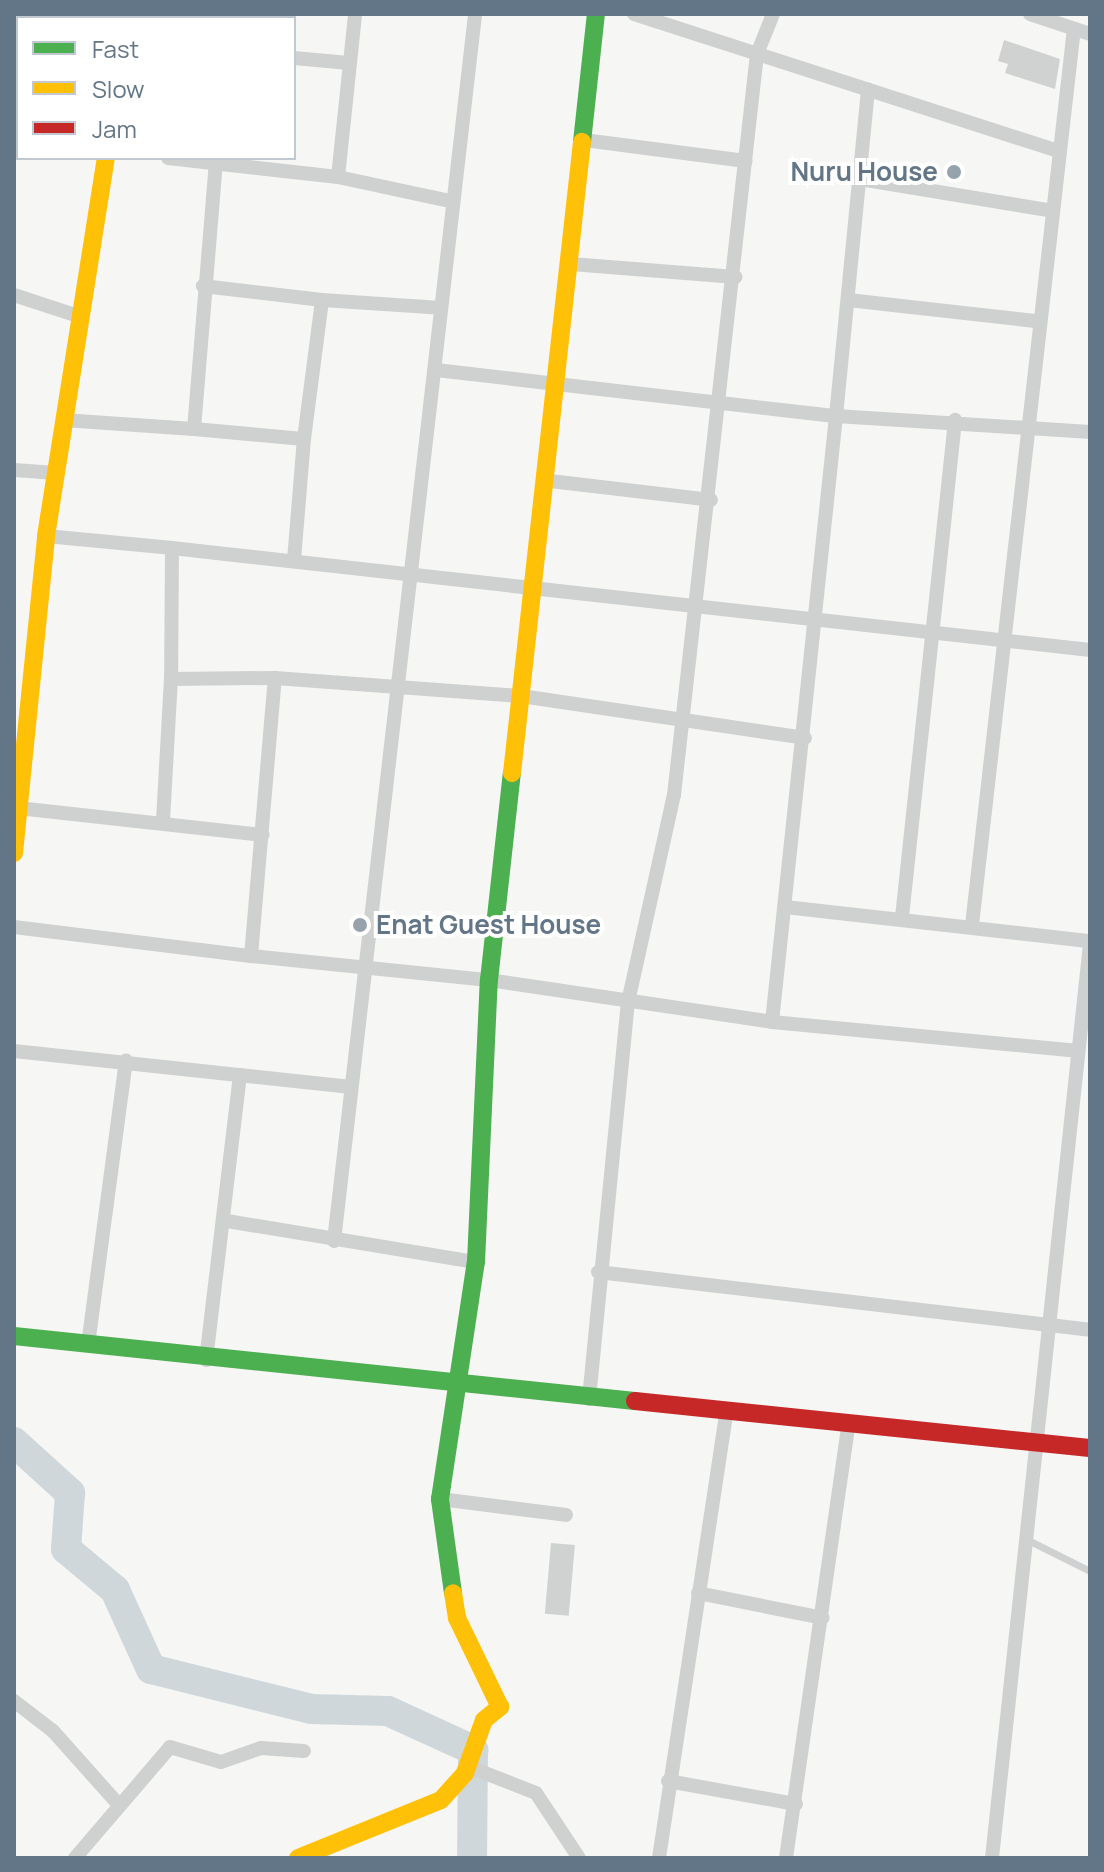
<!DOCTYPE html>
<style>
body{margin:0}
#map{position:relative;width:1104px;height:1872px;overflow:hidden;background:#f6f6f4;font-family:Manrope,sans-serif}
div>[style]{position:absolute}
.river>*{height:30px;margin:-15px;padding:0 15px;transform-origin:15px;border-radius:15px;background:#d0d7db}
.building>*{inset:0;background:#d0d2d2;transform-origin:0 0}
.lane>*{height:7px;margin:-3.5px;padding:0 3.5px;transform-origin:3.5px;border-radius:3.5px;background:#cfd1d1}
.street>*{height:14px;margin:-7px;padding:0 7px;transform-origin:7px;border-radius:7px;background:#cfd1d1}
.fast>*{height:18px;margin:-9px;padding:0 9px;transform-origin:9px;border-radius:9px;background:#4caf50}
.slow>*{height:18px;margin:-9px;padding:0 9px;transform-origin:9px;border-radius:9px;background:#ffc107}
.jam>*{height:18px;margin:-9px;padding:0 9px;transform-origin:9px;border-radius:9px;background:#c62828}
.dots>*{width:22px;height:22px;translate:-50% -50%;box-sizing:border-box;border:4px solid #fff;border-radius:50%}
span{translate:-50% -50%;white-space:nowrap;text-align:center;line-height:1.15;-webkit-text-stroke:8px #fff;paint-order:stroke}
.poi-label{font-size:26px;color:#637687;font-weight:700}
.right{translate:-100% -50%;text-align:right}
.left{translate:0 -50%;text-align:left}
.frame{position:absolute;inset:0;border:16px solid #637687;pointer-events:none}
.legend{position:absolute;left:16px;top:16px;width:280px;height:144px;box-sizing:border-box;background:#fff;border:2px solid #c1c8cf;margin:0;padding:10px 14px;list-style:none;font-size:24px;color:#637687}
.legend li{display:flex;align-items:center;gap:16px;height:40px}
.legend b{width:40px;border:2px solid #c1c8cf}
</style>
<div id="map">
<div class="river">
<i style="left:14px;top:1442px;width:76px;rotate:42.3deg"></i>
<i style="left:70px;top:1493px;width:56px;rotate:94.1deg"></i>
<i style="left:66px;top:1549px;width:64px;rotate:39.9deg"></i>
<i style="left:115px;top:1590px;width:87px;rotate:65.5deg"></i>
<i style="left:151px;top:1669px;width:165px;rotate:14deg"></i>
<i style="left:311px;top:1709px;width:77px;rotate:1.5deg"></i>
<i style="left:388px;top:1711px;width:94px;rotate:24.6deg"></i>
<i style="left:473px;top:1750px;width:108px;rotate:90.5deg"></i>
</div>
<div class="building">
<i style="clip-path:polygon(1004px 40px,1060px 59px,1055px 89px,1005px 73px,1008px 64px,998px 61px)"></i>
<i style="left:551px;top:1543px;width:24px;height:71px;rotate:5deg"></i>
</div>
<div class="lane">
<i style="left:1028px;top:1540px;width:69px;rotate:26.6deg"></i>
</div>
<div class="street">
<i style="left:634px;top:14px;width:443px;rotate:17.9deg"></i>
<i style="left:1030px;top:14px;width:63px;rotate:18.4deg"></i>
<i style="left:294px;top:58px;width:55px;rotate:5.2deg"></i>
<i style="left:14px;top:69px;width:4px;rotate:14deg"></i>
<i style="left:584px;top:140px;width:163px;rotate:7.4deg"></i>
<i style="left:168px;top:158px;width:171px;rotate:6.4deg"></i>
<i style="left:338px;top:177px;width:164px;rotate:-84deg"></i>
<i style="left:338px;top:177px;width:115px;rotate:12.1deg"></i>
<i style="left:860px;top:179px;width:191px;rotate:9.4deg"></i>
<i style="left:571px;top:264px;width:165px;rotate:4.5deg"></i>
<i style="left:14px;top:295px;width:67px;rotate:18.2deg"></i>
<i style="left:322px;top:300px;width:119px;rotate:3.8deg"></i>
<i style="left:848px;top:300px;width:188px;rotate:6.4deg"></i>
<i style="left:436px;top:370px;width:403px;rotate:6.6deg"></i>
<i style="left:836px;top:416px;width:328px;rotate:-84.4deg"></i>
<i style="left:63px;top:420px;width:131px;rotate:3.9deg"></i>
<i style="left:194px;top:429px;width:266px;rotate:-85.3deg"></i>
<i style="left:194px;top:429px;width:110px;rotate:5.2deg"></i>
<i style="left:304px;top:439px;width:140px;rotate:-82.6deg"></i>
<i style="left:322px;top:300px;width:120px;rotate:-173.3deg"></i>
<i style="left:14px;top:470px;width:42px;rotate:4.1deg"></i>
<i style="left:550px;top:481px;width:162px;rotate:6.7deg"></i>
<i style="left:46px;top:536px;width:127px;rotate:5.4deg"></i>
<i style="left:172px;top:548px;width:131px;rotate:90.4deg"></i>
<i style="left:172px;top:548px;width:924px;rotate:6.34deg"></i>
<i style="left:294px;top:560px;width:121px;rotate:-85.3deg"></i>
<i style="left:18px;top:808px;width:246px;rotate:6.3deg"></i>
<i style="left:163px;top:821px;width:142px;rotate:-86.8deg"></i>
<i style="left:171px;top:679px;width:104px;rotate:-0.6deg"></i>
<i style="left:275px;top:678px;width:247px;rotate:4.2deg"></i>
<i style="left:521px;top:696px;width:287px;rotate:8.4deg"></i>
<i style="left:785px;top:907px;width:307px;rotate:6.4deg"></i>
<i style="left:902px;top:917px;width:500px;rotate:-83.9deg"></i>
<i style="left:972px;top:925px;width:902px;rotate:-83.51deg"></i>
<i style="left:14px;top:927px;width:239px;rotate:7deg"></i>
<i style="left:251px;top:956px;width:279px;rotate:-85.1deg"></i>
<i style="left:251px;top:956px;width:239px;rotate:5.8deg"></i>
<i style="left:489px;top:980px;width:286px;rotate:8.4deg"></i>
<i style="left:772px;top:1022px;width:306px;rotate:5.4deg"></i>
<i style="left:772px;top:1022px;width:609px;rotate:-83.97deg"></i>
<i style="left:836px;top:416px;width:255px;rotate:3.6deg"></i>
<i style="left:14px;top:1051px;width:339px;rotate:6.1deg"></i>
<i style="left:227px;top:1221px;width:252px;rotate:9.4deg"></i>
<i style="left:334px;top:1241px;width:1235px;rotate:-83.44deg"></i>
<i style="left:598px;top:1272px;width:495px;rotate:6.7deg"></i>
<i style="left:88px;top:1345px;width:287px;rotate:-82.4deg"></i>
<i style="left:206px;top:1360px;width:287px;rotate:-83.2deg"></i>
<i style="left:589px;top:1399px;width:399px;rotate:-84.4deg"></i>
<i style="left:628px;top:1002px;width:212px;rotate:-77.5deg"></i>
<i style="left:674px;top:795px;width:746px;rotate:-83.61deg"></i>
<i style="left:757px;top:54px;width:43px;rotate:-68.2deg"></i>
<i style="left:440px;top:1499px;width:127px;rotate:7.2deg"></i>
<i style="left:698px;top:1593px;width:127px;rotate:11.3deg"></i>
<i style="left:14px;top:1701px;width:49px;rotate:37.6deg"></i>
<i style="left:53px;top:1731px;width:99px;rotate:48.3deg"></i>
<i style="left:467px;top:1766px;width:74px;rotate:21.4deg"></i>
<i style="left:536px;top:1793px;width:78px;rotate:56.5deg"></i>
<i style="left:668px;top:1781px;width:130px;rotate:10.2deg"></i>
<i style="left:75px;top:1858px;width:146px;rotate:-49.4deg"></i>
<i style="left:170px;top:1747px;width:53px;rotate:16.4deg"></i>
<i style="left:221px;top:1762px;width:42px;rotate:-19.3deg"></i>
<i style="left:261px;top:1748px;width:43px;rotate:4deg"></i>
<i style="left:659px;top:1858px;width:454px;rotate:-81.4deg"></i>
<i style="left:786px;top:1858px;width:440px;rotate:-81.8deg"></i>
<i style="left:992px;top:1858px;width:919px;rotate:-83.88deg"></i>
</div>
<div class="fast">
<i style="left:582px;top:142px;width:129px;rotate:-83.8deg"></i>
<i style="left:14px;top:1336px;width:624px;rotate:5.98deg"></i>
<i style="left:453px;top:1593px;width:95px;rotate:-97.9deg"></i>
<i style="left:440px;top:1499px;width:240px;rotate:-81.4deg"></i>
<i style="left:476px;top:1262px;width:282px;rotate:-87.4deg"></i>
<i style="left:489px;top:980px;width:208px;rotate:-83.7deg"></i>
</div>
<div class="slow">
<i style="left:512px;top:773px;width:635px;rotate:-83.67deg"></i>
<i style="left:14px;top:853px;width:319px;rotate:-84.2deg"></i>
<i style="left:46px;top:536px;width:383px;rotate:-81deg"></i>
<i style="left:298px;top:1858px;width:154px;rotate:-22.1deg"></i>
<i style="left:441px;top:1800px;width:36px;rotate:-48deg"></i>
<i style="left:465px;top:1773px;width:56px;rotate:-70.3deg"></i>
<i style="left:484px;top:1720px;width:21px;rotate:-39deg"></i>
<i style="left:500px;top:1707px;width:99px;rotate:-115.8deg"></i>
<i style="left:457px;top:1618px;width:25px;rotate:-99deg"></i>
</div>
<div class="jam">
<i style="left:169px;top:18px;width:5px;rotate:-53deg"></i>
<i style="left:635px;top:1401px;width:457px;rotate:5.9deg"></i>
</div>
<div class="dots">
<i style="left:954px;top:172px;background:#96a3ad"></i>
<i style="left:360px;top:925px;background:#96a3ad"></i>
</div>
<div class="poi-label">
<span class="right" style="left:938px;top:172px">Nuru House</span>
<span class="left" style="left:376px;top:925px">Enat Guest House</span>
</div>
<div class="frame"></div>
<ul class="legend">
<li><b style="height:10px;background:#4caf50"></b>Fast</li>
<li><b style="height:10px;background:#ffc107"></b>Slow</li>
<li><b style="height:10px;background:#c62828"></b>Jam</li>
</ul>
</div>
